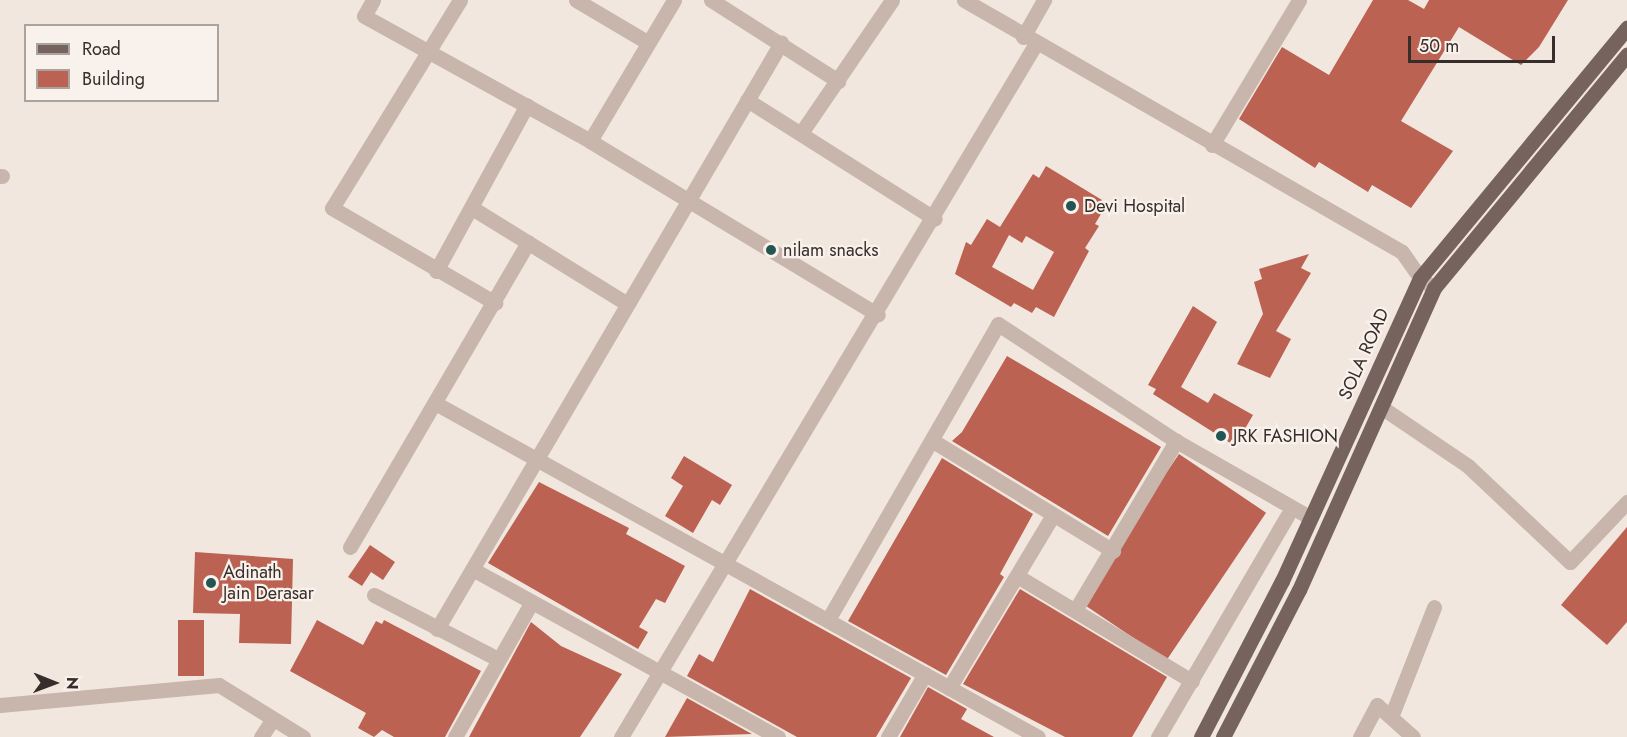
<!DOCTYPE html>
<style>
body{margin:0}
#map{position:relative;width:1627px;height:737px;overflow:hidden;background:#f1e7df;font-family:Jost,sans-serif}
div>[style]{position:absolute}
.building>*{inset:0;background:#bb6253;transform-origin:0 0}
.minor>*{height:15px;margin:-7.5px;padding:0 7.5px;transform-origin:7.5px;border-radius:7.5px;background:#c8b6ac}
.major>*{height:15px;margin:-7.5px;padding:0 7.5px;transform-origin:7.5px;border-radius:7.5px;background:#77635d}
.dots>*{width:16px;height:16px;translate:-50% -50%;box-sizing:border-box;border:3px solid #f9f1eb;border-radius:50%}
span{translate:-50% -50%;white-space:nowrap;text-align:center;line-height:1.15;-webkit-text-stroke:4.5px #f9f1eb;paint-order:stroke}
.poi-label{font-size:18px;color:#372d2a}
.left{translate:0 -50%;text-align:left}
.street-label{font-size:18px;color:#372d2a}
.legend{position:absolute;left:24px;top:24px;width:195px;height:78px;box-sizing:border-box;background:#f9f1eb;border:2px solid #aba39e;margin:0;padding:8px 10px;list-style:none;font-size:18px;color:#372d2a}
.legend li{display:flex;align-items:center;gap:12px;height:30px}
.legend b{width:30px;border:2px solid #aba39e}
.north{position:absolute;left:24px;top:653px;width:60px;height:60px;-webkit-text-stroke:4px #f9f1eb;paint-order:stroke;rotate:91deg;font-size:16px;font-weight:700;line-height:24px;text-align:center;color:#372d2a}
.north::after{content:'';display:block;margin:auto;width:21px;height:27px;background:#372d2a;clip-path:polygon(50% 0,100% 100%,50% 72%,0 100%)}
.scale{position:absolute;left:1408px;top:36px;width:147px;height:27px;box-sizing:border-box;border:3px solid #372d2a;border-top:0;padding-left:8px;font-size:18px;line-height:21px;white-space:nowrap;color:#372d2a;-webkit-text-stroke:4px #f9f1eb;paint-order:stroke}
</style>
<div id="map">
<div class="building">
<i style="clip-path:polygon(1373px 0,1408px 0,1424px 9px,1429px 0,1568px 0,1539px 47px,1521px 65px,1459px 27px,1401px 121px,1453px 151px,1411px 208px,1372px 185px,1368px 192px,1319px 162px,1315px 168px,1239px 119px,1282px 47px,1329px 75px)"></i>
<i style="clip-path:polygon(evenodd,1046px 166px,1102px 200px,1095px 211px,1101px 214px,1095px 224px,1099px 226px,1085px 248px,1089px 251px,1054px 317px,1036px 307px,1032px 313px,1014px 303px,1011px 307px,955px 274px,966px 242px,971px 245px,987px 219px,1000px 227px,1033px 174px,1039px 178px,1046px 166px,1009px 235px,1022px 243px,1026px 236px,1054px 252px,1033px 290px,992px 267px,1009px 235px)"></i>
<i style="clip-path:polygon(1309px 254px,1301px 268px,1311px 273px,1276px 331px,1291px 339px,1270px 378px,1237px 364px,1263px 314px,1254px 282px,1262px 279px,1259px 269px)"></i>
<i style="clip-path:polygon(1193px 306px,1217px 322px,1181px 387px,1208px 403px,1214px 393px,1253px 415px,1235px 446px,1153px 394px,1156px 389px,1148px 385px)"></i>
<i style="clip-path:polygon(1007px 356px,1161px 447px,1108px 536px,952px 441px,962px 432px)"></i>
<i style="left:1179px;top:454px;width:105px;height:178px;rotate:34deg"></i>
<i style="clip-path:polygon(684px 456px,732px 485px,720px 505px,712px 500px,693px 533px,665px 516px,683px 486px,671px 478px)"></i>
<i style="clip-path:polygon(942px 458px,1033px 514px,1000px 574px,1004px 577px,946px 675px,848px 621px)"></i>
<i style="clip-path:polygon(539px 482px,629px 528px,626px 534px,685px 566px,665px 603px,656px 599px,639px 627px,648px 632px,638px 649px,488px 563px)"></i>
<i style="clip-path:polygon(1627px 527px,1627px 622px,1607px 645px,1561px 605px)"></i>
<i style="clip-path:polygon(370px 545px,395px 562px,383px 580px,371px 572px,362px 586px,348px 577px)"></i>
<i style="clip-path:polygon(195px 552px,293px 559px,291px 644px,239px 643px,240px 614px,193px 613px)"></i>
<i style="clip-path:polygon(750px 589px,911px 678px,876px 737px,797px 737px,687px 676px,699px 654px,713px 662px)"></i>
<i style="clip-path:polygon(1020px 589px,1167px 677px,1132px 737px,1065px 737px,963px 684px)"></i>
<i style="left:178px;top:620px;width:26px;height:56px"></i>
<i style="clip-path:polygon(317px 620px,363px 645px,376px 621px,382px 624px,384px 620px,481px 671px,445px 737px,394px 737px,382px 730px,374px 737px,358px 728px,366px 713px,290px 671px)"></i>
<i style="clip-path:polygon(531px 622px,561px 646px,622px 674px,580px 737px,469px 737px)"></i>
<i style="clip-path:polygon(928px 687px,967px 709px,961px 719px,994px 737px,900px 737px)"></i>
<i style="clip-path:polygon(687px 698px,752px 734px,665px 737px)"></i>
</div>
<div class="minor">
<i style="left:373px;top:0;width:18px;rotate:119deg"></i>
<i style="left:364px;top:16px;width:258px;rotate:28.9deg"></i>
<i style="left:590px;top:141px;width:336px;rotate:31.1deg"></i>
<i style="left:460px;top:0;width:244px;rotate:121.6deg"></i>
<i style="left:332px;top:208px;width:189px;rotate:30.2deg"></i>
<i style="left:576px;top:0;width:82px;rotate:30.6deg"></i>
<i style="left:711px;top:0;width:151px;rotate:32.5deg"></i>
<i style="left:964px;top:0;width:505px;rotate:29.91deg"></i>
<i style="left:1402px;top:252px;width:32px;rotate:55deg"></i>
<i style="left:1420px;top:278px;width:17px;rotate:36deg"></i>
<i style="left:1023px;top:37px;width:43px;rotate:-60.4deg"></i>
<i style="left:747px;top:100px;width:222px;rotate:32.3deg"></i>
<i style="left:801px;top:133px;width:161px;rotate:-55.6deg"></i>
<i style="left:590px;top:141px;width:164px;rotate:-59.2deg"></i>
<i style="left:1212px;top:145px;width:169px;rotate:-59deg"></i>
<i style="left:0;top:176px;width:2px"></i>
<i style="left:472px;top:208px;width:181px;rotate:31.7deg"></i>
<i style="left:436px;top:271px;width:189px;rotate:-61.3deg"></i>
<i style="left:435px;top:403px;width:689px;rotate:28.98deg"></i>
<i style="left:1381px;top:407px;width:105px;rotate:34.1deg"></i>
<i style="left:1468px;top:466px;width:140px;rotate:43.3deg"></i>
<i style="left:1570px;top:562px;width:83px;rotate:-46.5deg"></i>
<i style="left:933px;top:441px;width:211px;rotate:31.4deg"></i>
<i style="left:350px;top:547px;width:353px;rotate:-59.7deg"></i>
<i style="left:474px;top:570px;width:347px;rotate:28.8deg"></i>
<i style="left:1017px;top:576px;width:204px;rotate:31deg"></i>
<i style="left:374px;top:595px;width:140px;rotate:27.3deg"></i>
<i style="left:1076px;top:609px;width:196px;rotate:-59.2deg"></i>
<i style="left:829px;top:618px;width:339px;rotate:-60.1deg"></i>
<i style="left:998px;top:324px;width:213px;rotate:33.3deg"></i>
<i style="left:1176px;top:441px;width:155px;rotate:29.7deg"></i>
<i style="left:437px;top:629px;width:680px;rotate:-59.59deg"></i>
<i style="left:949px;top:688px;width:202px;rotate:-59deg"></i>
<i style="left:0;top:705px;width:220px;rotate:-5.2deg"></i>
<i style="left:219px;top:685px;width:99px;rotate:31.8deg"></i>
<i style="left:1391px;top:717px;width:118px;rotate:-68.6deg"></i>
<i style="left:261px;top:737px;width:20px;rotate:-57deg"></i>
<i style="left:455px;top:737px;width:154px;rotate:-60.4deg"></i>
<i style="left:621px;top:737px;width:806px;rotate:-59.11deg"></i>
<i style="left:888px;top:737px;width:73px;rotate:-59.6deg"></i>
<i style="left:1158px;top:737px;width:256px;rotate:-59.7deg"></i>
<i style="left:1360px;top:737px;width:36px;rotate:-62deg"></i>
<i style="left:1377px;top:705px;width:48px;rotate:41.6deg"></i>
</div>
<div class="major">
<i style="left:1201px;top:737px;width:176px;rotate:-62.6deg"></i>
<i style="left:1282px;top:581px;width:333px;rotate:-65.5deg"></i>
<i style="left:1420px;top:278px;width:325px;rotate:-50.4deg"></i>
<i style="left:1223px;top:737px;width:165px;rotate:-62.7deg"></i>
<i style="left:1299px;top:590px;width:331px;rotate:-65.9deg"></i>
<i style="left:1434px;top:288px;width:303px;rotate:-50.4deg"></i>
</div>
<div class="dots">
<i style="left:1071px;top:206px;background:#235553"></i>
<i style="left:771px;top:250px;background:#235553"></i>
<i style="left:1221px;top:436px;background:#235553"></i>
<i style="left:211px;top:583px;background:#235553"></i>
</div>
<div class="poi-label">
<span class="left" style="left:1084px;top:206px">Devi Hospital</span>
<span class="left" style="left:783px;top:250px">nilam snacks</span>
<span class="left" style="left:1233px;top:436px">JRK FASHION</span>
<span class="left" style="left:223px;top:583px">Adinath<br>Jain Derasar</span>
</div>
<div class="street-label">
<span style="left:1364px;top:354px;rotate:-66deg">SOLA ROAD</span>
</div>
<ul class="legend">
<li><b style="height:8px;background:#77635d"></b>Road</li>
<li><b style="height:16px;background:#bb6253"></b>Building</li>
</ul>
<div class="north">N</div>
<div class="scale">50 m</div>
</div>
